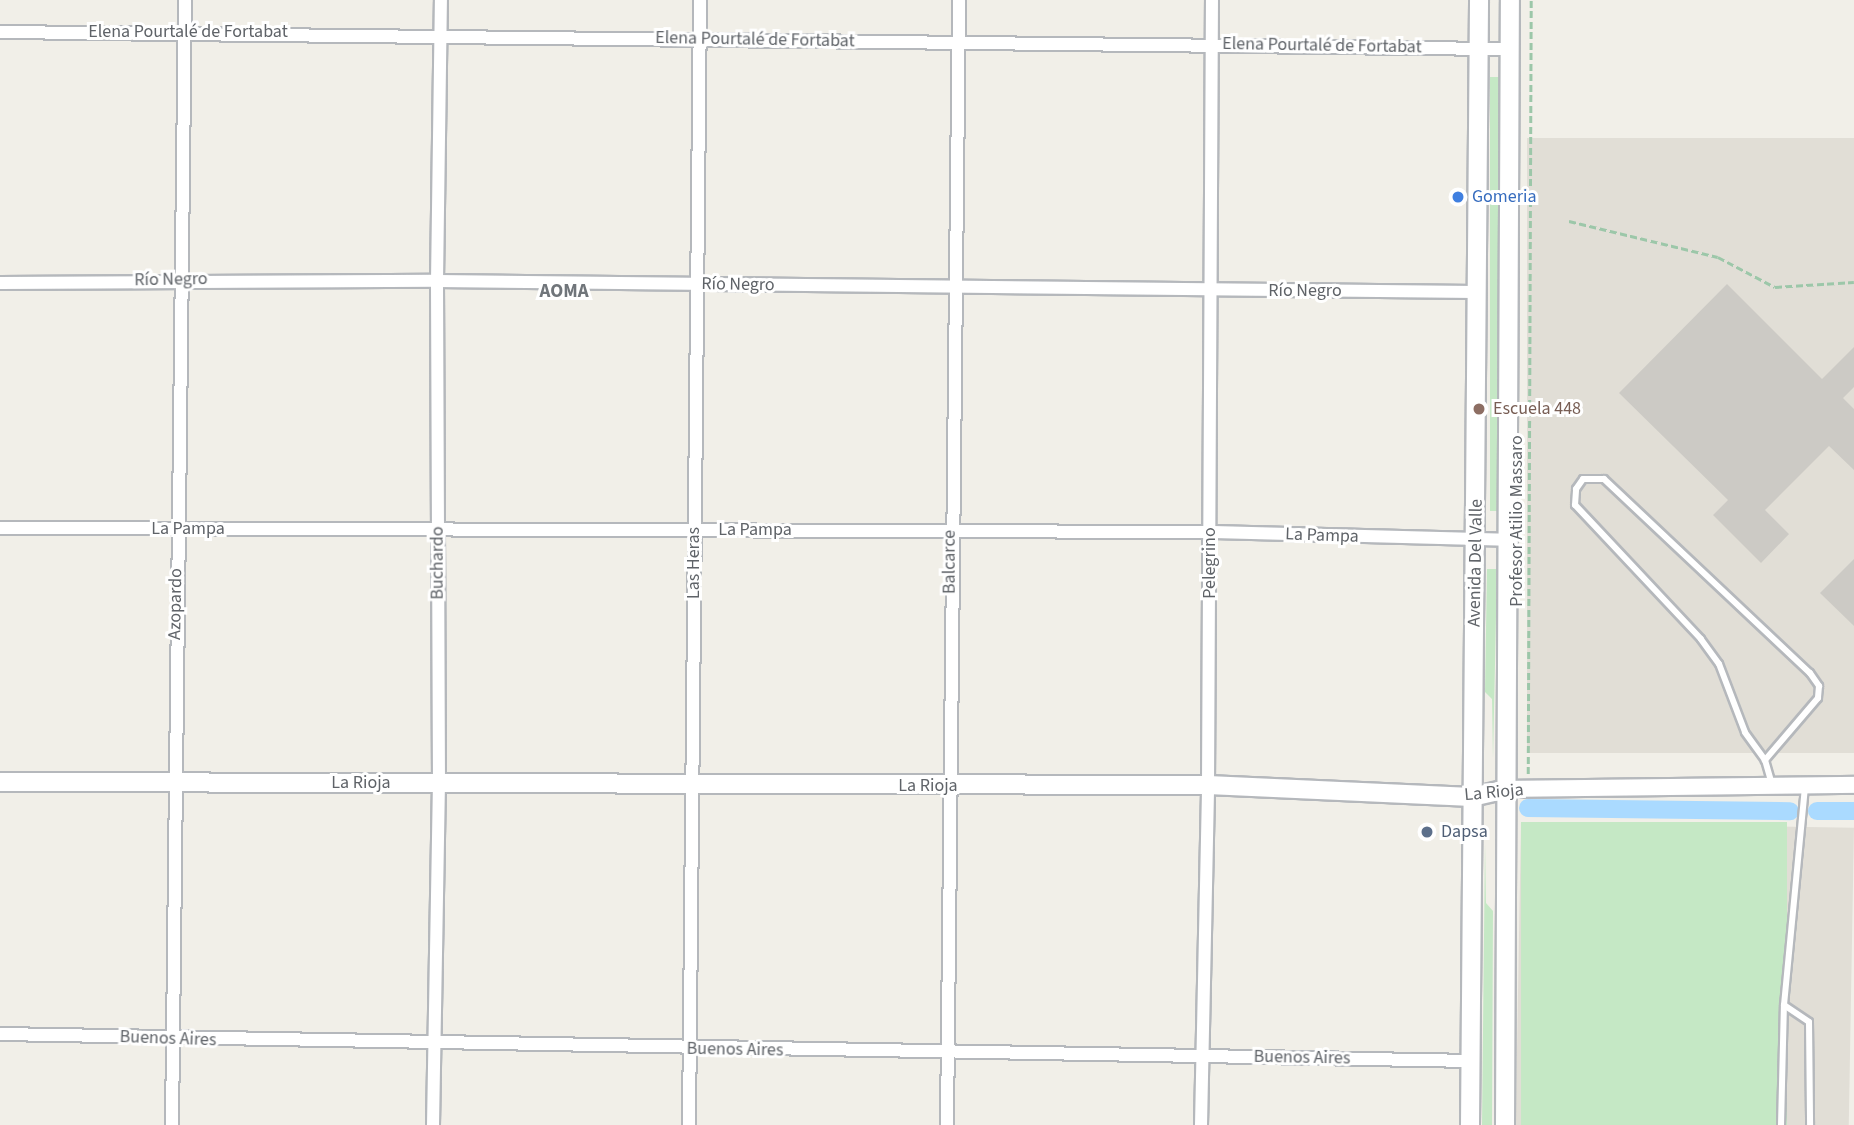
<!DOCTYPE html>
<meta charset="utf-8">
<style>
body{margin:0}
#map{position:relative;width:1854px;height:1125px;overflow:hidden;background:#f1efe8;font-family:"Source Sans 3",sans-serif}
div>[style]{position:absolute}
.education>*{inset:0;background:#e1ded6;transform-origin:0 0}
.green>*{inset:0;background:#c5e8c5;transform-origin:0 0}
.canal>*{height:18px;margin:-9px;padding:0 9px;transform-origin:9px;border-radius:9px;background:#aadaff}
.building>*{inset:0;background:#cccac5}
.path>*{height:2.5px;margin-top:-1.25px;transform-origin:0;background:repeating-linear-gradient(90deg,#9cc7a9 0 7px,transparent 0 10.5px)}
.roads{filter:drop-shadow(2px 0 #b5b8bc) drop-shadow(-2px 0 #b5b8bc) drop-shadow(0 2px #b5b8bc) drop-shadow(0 -2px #b5b8bc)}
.service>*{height:6px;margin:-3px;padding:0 3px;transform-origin:3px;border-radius:3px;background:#fff}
.minor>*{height:12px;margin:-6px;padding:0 6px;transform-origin:6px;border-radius:6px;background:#fff}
.tertiary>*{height:16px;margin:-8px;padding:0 8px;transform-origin:8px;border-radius:8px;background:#fff}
.secondary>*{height:18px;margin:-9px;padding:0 9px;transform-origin:9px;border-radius:9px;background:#fff}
.dots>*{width:19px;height:19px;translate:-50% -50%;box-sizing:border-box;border:4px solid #fff;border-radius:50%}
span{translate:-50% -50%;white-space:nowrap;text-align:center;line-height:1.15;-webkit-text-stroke:6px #fff;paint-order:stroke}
.street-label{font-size:18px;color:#5f6368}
.shop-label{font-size:18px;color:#366cbe}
.left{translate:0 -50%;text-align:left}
.education-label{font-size:18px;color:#785e54}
.service-label{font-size:18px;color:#4e5e75}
.neighbourhood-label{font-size:19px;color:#70757a;font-weight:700}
</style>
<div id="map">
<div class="education">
<i style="left:1854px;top:138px;width:615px;height:327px;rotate:90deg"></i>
<i style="left:1521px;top:822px;width:333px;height:303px;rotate:1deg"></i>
</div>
<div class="green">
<i style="left:1490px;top:77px;width:9px;height:434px"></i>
<i style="clip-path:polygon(1487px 569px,1497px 569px,1493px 759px,1492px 699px,1485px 692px)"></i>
<i style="left:1521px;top:822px;width:266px;height:303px"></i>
<i style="clip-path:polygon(1485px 843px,1486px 903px,1493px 911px,1492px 1125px,1482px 1125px)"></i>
</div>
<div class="canal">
<i style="left:1528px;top:808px;width:262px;rotate:0.7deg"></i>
<i style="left:1817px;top:811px;width:37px"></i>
</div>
<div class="building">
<i style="clip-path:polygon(1727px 284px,1822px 379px,1854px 347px,1854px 387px,1843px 398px,1854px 409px,1854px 470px,1829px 446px,1765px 510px,1789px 534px,1761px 563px,1713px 515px,1728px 500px,1619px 393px)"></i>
<i style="clip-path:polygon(1854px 559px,1854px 626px,1820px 593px)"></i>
</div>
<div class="path">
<i style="left:1569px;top:221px;width:153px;rotate:13.6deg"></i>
<i style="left:1718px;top:257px;width:64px;rotate:27.8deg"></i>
<i style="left:1775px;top:287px;width:79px;rotate:-3.6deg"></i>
<i style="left:1528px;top:774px;width:774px;rotate:-89.78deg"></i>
</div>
<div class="roads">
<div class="service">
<i style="left:1765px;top:760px;width:34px;rotate:-126deg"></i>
<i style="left:1745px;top:732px;width:73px;rotate:-110.9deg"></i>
<i style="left:1719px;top:664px;width:31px;rotate:-126deg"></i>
<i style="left:1701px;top:639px;width:184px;rotate:-133.2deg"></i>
<i style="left:1575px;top:505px;width:16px;rotate:-86deg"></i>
<i style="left:1576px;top:489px;width:12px;rotate:-55deg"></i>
<i style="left:1583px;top:479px;width:21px"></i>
<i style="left:1604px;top:479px;width:283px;rotate:43.3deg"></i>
<i style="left:1810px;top:673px;width:16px;rotate:55deg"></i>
<i style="left:1819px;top:686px;width:12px;rotate:95deg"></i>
<i style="left:1818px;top:698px;width:82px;rotate:130.5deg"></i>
<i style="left:1765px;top:760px;width:26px;rotate:74deg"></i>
<i style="left:1784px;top:1005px;width:30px;rotate:34deg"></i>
<i style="left:1809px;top:1022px;width:103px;rotate:89.4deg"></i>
<i style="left:1781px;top:1125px;width:120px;rotate:-88.6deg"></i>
<i style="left:1784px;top:1005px;width:219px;rotate:-84.5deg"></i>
</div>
<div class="minor">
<i style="left:0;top:32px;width:1509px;rotate:0.65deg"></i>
<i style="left:0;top:283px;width:437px;rotate:-0.3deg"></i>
<i style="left:437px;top:281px;width:1039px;rotate:0.61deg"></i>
<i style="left:0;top:528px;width:1210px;rotate:0.19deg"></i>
<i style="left:1210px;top:532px;width:300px;rotate:1.5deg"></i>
<i style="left:0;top:1034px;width:1469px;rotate:1.05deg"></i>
<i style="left:172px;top:1125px;width:1125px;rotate:-89.34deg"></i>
<i style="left:433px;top:1125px;width:342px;rotate:-89deg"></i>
<i style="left:439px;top:783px;width:502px;rotate:-90.23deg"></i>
<i style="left:437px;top:281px;width:281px;rotate:-89.2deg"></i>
<i style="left:689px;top:1125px;width:1125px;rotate:-89.44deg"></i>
<i style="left:947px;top:1125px;width:1125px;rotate:-89.39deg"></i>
<i style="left:1201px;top:1125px;width:340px;rotate:-88.8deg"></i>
<i style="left:1208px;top:785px;width:785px;rotate:-89.71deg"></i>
</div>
<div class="tertiary">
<i style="left:1508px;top:789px;width:346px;rotate:-0.7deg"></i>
</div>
<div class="secondary">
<i style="left:0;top:782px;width:1208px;rotate:0.14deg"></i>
<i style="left:1208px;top:785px;width:264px;rotate:2.6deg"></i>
<i style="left:1472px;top:797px;width:37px;rotate:-13deg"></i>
<i style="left:1470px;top:1125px;width:1125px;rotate:-89.54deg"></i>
<i style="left:1505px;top:1125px;width:1125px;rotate:-89.75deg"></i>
</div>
</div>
<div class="dots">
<i style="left:1458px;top:197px;background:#3f7fe0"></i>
<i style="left:1479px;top:409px;background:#8d6e63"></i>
<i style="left:1427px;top:832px;background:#5c6f8a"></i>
</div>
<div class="street-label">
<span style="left:188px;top:32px">Elena Pourtalé de Fortabat</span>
<span style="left:755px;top:40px;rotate:1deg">Elena Pourtalé de Fortabat</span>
<span style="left:1322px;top:46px;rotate:1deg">Elena Pourtalé de Fortabat</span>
<span style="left:171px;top:280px;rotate:-1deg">Río Negro</span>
<span style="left:738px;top:285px;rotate:1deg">Río Negro</span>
<span style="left:1305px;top:291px">Río Negro</span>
<span style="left:1517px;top:521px;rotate:-90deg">Profesor Atilio Massaro</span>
<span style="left:188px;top:529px">La Pampa</span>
<span style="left:755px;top:530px">La Pampa</span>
<span style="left:1322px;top:536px;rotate:2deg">La Pampa</span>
<span style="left:950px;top:562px;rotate:-90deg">Balcarce</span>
<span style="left:438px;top:563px;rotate:-90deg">Buchardo</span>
<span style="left:694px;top:563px;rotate:-90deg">Las Heras</span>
<span style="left:1210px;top:563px;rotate:-90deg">Pelegrino</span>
<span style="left:1476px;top:563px;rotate:-89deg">Avenida Del Valle</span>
<span style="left:176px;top:604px;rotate:-89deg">Azopardo</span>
<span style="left:361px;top:783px">La Rioja</span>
<span style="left:928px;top:786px">La Rioja</span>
<span style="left:1494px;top:793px;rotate:-5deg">La Rioja</span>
<span style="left:168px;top:1039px;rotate:2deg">Buenos Aires</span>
<span style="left:735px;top:1050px;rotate:1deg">Buenos Aires</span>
<span style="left:1302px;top:1058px;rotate:1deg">Buenos Aires</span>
</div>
<div class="shop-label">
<span class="left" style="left:1472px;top:197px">Gomeria</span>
</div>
<div class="education-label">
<span class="left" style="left:1493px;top:409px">Escuela 448</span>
</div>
<div class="service-label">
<span class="left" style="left:1441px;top:832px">Dapsa</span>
</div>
<div class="neighbourhood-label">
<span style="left:564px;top:292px">AOMA</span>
</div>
</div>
